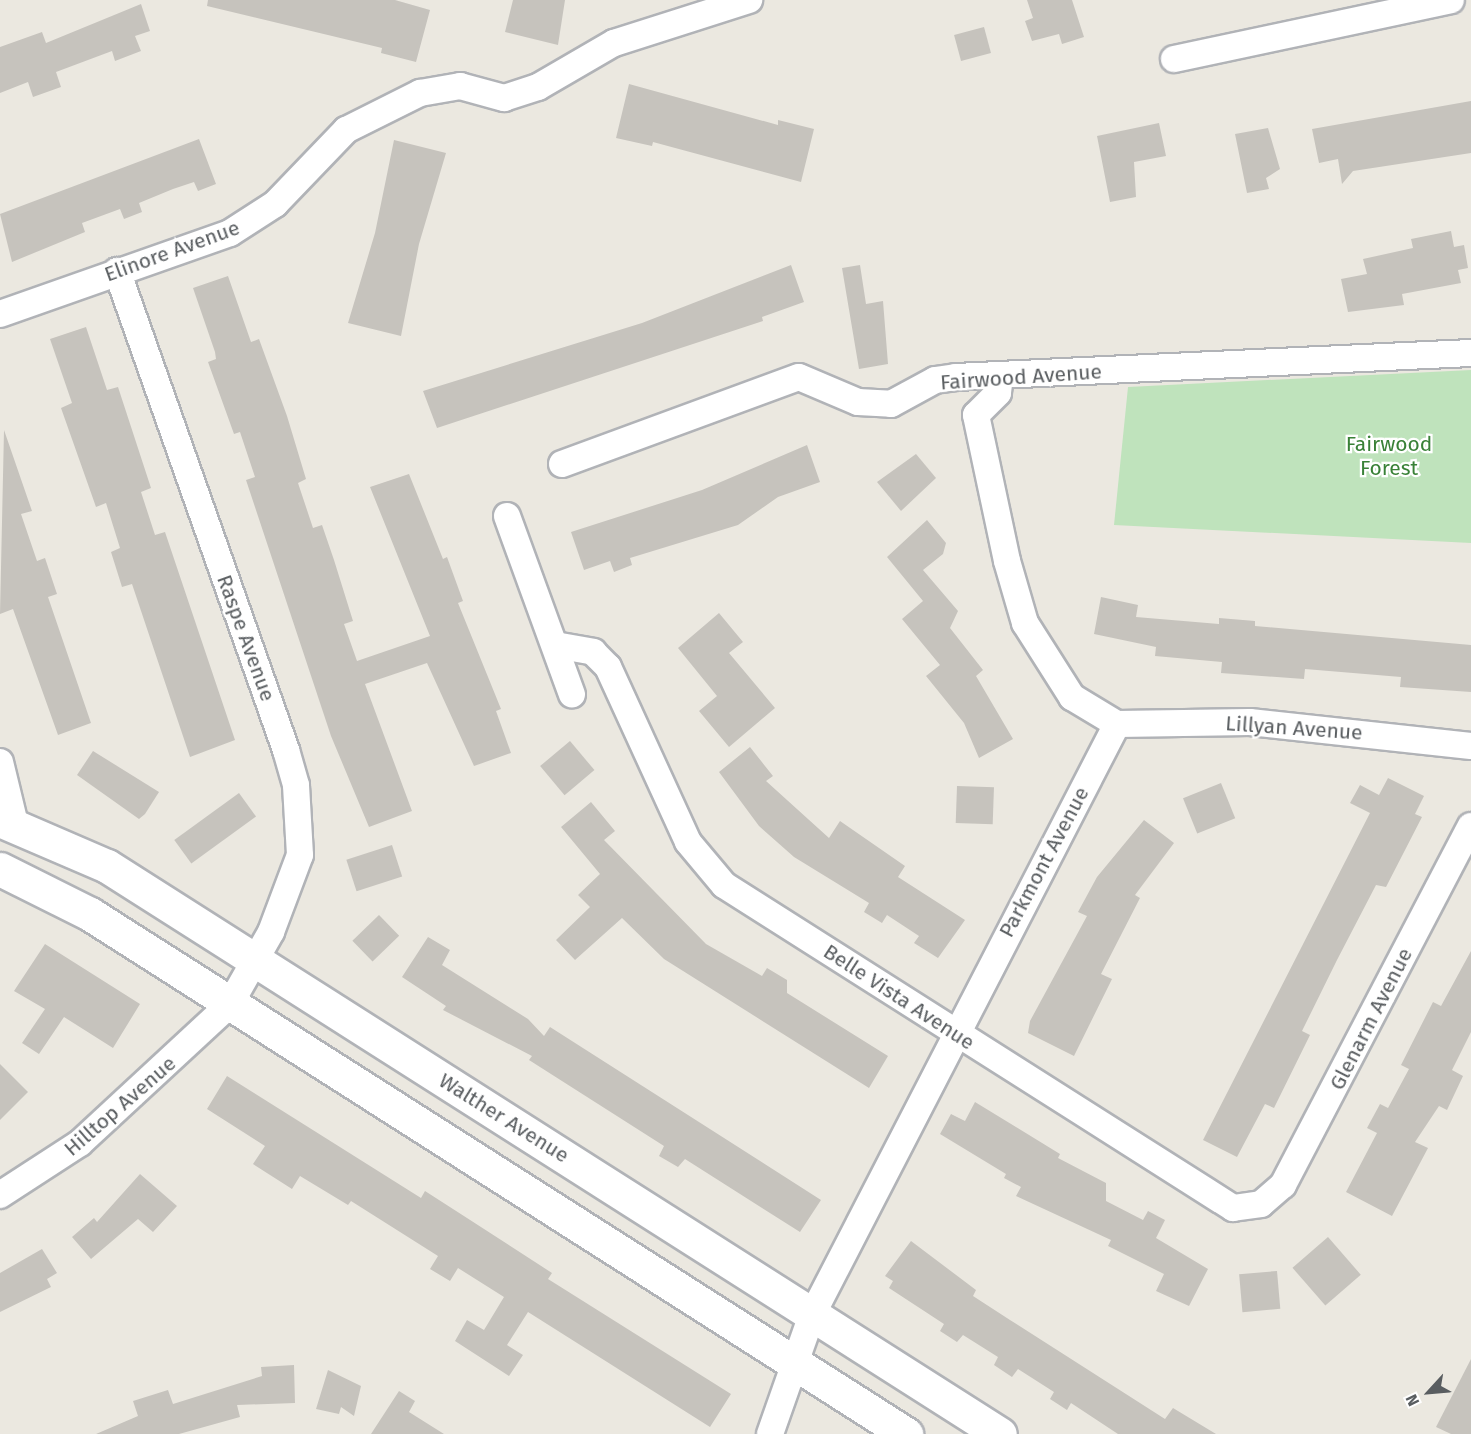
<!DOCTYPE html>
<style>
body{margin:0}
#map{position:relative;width:1471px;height:1434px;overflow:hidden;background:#ebe8e0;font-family:"Fira Sans",sans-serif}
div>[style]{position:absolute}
.green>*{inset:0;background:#bfe3bc}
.building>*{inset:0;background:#c6c3bd;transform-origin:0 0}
.roads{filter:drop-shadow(2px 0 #b1b3b7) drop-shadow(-2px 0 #b1b3b7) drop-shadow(0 2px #b1b3b7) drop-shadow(0 -2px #b1b3b7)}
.street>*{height:26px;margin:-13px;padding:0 13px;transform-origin:13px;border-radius:13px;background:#fff}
.secondary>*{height:33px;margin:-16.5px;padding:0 16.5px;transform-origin:16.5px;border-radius:16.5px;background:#fff}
span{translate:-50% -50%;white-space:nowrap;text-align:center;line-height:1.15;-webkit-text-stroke:4.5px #fff;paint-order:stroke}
.street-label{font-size:21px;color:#595d60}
.park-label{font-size:21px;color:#398137}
.north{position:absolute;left:1399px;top:1362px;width:60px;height:60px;-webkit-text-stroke:4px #fff;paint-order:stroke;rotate:244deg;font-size:16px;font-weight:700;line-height:24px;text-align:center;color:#595d60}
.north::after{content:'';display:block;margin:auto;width:21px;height:27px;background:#595d60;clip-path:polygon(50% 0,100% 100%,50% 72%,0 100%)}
</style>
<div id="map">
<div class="green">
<i style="clip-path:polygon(1471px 370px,1471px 543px,1114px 525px,1128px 387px)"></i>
</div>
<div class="building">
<i style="clip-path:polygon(208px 0,395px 0,430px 10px,416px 62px,381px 53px,382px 48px,207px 6px)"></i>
<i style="clip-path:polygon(513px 0,565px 0,558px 45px,505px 32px)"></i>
<i style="clip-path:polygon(1027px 0,1072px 0,1084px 37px,1062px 44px,1059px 34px,1032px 41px,1025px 21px,1033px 18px)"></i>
<i style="clip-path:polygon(141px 4px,150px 31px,135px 36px,141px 51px,115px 61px,112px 51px,56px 72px,61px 87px,33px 97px,28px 82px,0 93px,0 47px,42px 32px,46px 43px)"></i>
<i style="left:984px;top:27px;width:27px;height:31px;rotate:75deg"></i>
<i style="clip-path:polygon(629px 84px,778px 125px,778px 120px,814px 129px,801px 182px,653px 142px,652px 146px,616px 138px)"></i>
<i style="clip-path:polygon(1471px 101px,1471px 153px,1353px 171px,1342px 184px,1338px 159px,1319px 163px,1312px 129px)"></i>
<i style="clip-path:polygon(1159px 123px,1166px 156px,1134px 162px,1136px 197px,1110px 202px,1097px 136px)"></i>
<i style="clip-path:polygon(1268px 128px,1280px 169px,1266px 178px,1269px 189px,1247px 193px,1235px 134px)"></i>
<i style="clip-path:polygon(199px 139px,216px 184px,198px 191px,194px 182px,173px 189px,139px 203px,142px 212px,124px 219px,120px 209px,82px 223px,85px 232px,12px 262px,0 214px)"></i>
<i style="clip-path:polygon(394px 140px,446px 153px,419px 244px,401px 336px,348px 323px,375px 233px)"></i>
<i style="clip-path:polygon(1451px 231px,1454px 247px,1464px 245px,1468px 268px,1458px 270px,1461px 283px,1402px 294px,1404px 305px,1348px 312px,1341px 279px,1367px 274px,1363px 259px,1413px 248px,1411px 239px)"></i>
<i style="clip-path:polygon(791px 265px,804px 302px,762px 317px,763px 321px,437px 428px,423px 391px,642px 323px)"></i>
<i style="clip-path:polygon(860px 265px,866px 304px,883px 301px,888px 364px,859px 369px,842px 268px)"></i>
<i style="clip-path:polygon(228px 276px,251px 342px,259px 339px,287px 416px,306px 479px,298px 483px,313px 528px,322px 525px,334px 560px,353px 621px,344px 624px,357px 661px,430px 636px,370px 487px,409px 474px,443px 559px,447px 557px,463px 601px,458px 603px,501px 709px,496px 711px,511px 753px,474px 766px,427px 663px,365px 684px,412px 811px,369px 827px,331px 736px,246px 480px,255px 477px,240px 432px,234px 434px,208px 362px,216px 359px,215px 352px,193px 288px)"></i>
<i style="clip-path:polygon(86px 327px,107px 390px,118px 387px,151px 488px,141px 492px,155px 535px,165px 532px,235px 740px,190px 757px,132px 584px,122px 587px,111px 552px,120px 548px,106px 503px,96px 507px,61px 408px,72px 403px,50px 339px)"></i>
<i style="clip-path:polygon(4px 430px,32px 511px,21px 514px,37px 561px,45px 558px,57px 594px,48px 597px,91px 723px,58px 735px,13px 609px,0 614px)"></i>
<i style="clip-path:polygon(807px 445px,820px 482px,778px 497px,738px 525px,630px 558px,632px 565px,614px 572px,610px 561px,584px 570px,571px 532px,702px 490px)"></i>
<i style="clip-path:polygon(916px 454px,936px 478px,901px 511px,877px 482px)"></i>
<i style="clip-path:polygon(927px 520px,946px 543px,943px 554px,923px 570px,958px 611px,950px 628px,983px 670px,976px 676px,1013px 739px,979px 758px,964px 723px,926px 676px,940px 665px,902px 619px,923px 601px,887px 557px)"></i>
<i style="clip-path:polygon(1101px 597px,1138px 605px,1136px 617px,1219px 624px,1219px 618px,1255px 621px,1255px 626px,1471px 645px,1471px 692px,1400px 687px,1401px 677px,1305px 669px,1304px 679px,1221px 673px,1222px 662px,1155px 656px,1156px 647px,1094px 634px)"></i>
<i style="clip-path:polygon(719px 613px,743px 642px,729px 653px,775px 708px,729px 747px,699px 711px,717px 696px,678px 648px)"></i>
<i style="left:570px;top:741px;width:38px;height:39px;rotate:50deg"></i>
<i style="clip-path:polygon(750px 747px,773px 776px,766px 781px,829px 838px,840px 821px,905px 866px,898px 877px,965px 920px,938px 958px,914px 943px,919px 936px,887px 915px,882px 923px,864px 912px,869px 903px,794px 857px,759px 826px,719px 772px)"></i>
<i style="clip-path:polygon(93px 751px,159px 792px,145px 814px,139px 819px,77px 775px)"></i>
<i style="clip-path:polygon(1388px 778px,1424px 796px,1415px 814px,1422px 817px,1386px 887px,1376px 885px,1337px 960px,1302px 1031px,1310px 1035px,1274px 1108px,1265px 1104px,1237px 1157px,1203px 1140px,1370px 813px,1350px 803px,1360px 785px,1379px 795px)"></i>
<i style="left:1221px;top:783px;width:38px;height:41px;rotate:68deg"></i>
<i style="left:957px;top:786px;width:37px;height:37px;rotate:2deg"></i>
<i style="left:239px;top:793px;width:29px;height:80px;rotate:54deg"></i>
<i style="clip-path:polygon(591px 802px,615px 831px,604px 840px,706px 944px,762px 976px,767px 968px,787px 980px,787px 993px,888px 1056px,869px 1088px,664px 959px,622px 918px,575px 960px,556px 940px,590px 907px,578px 895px,600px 874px,561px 827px)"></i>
<i style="clip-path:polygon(1144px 820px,1174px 843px,1135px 895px,1140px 898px,1101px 974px,1112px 979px,1074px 1056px,1028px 1033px,1030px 1021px,1087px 916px,1078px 912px,1097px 877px)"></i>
<i style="left:392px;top:845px;width:33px;height:48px;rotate:72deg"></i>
<i style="left:379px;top:915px;width:29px;height:37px;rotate:46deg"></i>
<i style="clip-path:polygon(428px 937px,450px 950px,442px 965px,528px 1019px,544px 1036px,550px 1027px,821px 1200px,800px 1232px,685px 1159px,678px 1167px,659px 1156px,664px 1146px,529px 1060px,532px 1056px,443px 1010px,446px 1006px,402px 977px)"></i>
<i style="clip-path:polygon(45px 944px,140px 1004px,113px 1048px,64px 1017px,39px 1054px,22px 1043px,45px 1009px,14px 991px)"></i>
<i style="clip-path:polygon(1471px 951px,1471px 1032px,1452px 1070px,1463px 1076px,1447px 1110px,1439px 1106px,1415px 1142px,1428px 1148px,1392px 1216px,1346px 1192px,1377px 1133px,1367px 1128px,1380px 1104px,1388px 1108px,1409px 1069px,1401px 1065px,1433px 1002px,1441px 1006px)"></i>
<i style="clip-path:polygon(0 1064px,28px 1092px,0 1120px)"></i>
<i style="clip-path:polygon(227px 1076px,421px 1198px,425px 1191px,467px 1218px,552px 1273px,548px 1279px,731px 1394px,710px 1427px,528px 1312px,507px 1345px,523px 1355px,509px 1376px,455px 1341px,467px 1320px,484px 1330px,504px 1297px,458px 1268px,450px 1281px,430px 1269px,438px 1256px,351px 1201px,348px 1205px,300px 1176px,292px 1189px,253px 1164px,265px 1146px,207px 1109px)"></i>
<i style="clip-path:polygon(975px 1102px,1060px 1154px,1058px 1158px,1106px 1183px,1106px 1201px,1143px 1220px,1148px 1211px,1165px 1220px,1156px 1238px,1208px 1269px,1189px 1306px,1156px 1291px,1164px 1274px,1108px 1246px,1111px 1240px,1016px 1196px,1021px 1187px,1004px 1178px,1006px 1174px,940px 1134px,951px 1114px,965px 1121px)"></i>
<i style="clip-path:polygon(140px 1174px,177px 1206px,153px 1232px,138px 1219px,91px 1259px,72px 1237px,94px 1218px,97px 1222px)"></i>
<i style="left:1328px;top:1237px;width:50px;height:47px;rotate:49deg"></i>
<i style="clip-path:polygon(911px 1241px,976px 1290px,973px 1296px,1010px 1320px,1165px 1419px,1173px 1408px,1216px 1434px,1118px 1434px,1071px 1403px,1067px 1410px,1050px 1399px,1054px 1392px,1018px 1369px,1012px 1377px,994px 1365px,998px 1357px,963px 1335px,957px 1342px,940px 1331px,944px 1324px,889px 1288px,893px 1281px,885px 1276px)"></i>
<i style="clip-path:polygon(42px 1249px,57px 1273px,47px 1279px,51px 1287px,0 1312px,0 1273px)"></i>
<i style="left:1277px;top:1271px;width:38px;height:38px;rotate:85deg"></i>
<i style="clip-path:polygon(1471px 1359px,1471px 1434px,1451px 1434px,1436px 1427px)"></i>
<i style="clip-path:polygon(294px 1365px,295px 1403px,237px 1405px,240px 1417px,179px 1434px,96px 1434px,138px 1416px,133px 1401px,168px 1390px,173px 1404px,262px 1376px,261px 1367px)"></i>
<i style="clip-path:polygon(328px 1370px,361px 1386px,354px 1416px,341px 1407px,339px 1414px,316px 1409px)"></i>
<i style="clip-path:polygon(399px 1391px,415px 1401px,409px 1412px,444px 1434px,371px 1434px)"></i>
</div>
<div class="roads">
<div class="street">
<i style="left:1174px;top:59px;width:283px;rotate:-12deg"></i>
<i style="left:0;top:314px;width:244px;rotate:-19.4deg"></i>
<i style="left:230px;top:233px;width:54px;rotate:-32.8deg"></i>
<i style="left:275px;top:204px;width:103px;rotate:-46.2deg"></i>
<i style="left:346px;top:130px;width:83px;rotate:-26.6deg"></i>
<i style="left:420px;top:93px;width:41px;rotate:-9.9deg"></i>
<i style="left:460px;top:86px;width:46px;rotate:15.3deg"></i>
<i style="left:504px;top:98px;width:36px;rotate:-18deg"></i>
<i style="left:538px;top:87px;width:88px;rotate:-30.1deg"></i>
<i style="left:614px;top:43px;width:142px;rotate:-17.7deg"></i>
<i style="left:1000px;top:376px;width:17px;rotate:97deg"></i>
<i style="left:998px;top:393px;width:31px;rotate:135deg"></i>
<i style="left:976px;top:415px;width:149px;rotate:78deg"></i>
<i style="left:1007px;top:561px;width:65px;rotate:73.8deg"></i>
<i style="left:1025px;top:623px;width:88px;rotate:57.6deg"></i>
<i style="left:1072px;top:697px;width:52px;rotate:31deg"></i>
<i style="left:1117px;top:724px;width:133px;rotate:-0.9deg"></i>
<i style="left:1250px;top:722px;width:222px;rotate:6.2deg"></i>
<i style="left:562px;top:464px;width:252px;rotate:-20.2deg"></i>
<i style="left:799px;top:377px;width:64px;rotate:23deg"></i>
<i style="left:858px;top:402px;width:33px;rotate:3deg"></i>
<i style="left:891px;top:404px;width:50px;rotate:-28.6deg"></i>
<i style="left:935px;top:380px;width:21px;rotate:-8deg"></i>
<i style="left:956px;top:377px;width:516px;rotate:-2.67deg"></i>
<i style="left:507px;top:516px;width:190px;rotate:70deg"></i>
<i style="left:555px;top:645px;width:39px;rotate:10deg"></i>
<i style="left:593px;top:652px;width:21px;rotate:45deg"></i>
<i style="left:608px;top:667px;width:192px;rotate:65.4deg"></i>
<i style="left:688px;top:842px;width:56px;rotate:50.1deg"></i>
<i style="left:724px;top:885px;width:603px;rotate:32.4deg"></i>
<i style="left:1233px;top:1208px;width:28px;rotate:-8deg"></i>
<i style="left:1261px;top:1204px;width:29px;rotate:-41deg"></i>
<i style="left:1283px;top:1185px;width:405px;rotate:-62.4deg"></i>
<i style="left:0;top:762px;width:64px;rotate:76.4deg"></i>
<i style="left:0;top:1195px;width:95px;rotate:-33deg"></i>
<i style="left:80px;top:1143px;width:205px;rotate:-42.8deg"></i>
<i style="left:230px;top:1004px;width:83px;rotate:-60.3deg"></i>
<i style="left:271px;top:932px;width:82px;rotate:-69.4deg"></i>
<i style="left:300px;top:855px;width:70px;rotate:-93.3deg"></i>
<i style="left:296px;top:785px;width:36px;rotate:-106deg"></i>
<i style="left:286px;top:750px;width:508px;rotate:-109.43deg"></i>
<i style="left:770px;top:1434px;width:126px;rotate:-70.6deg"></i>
<i style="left:812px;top:1315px;width:665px;rotate:-62.7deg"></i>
</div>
<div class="secondary">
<i style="left:0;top:820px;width:116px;rotate:23.3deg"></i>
<i style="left:107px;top:866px;width:1058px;rotate:32.46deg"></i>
<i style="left:0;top:869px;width:101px;rotate:26.6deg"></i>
<i style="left:90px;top:914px;width:968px;rotate:32.51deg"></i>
</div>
</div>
<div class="street-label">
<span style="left:172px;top:251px;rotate:-20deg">Elinore Avenue</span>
<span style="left:1021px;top:377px;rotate:-4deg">Fairwood Avenue</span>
<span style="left:246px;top:638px;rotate:70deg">Raspe Avenue</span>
<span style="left:1294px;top:728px;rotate:4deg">Lillyan Avenue</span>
<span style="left:1044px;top:862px;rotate:-62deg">Parkmont Avenue</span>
<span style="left:899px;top:997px;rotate:33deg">Belle Vista Avenue</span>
<span style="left:1371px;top:1019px;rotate:-63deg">Glenarm Avenue</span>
<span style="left:120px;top:1106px;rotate:-41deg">Hilltop Avenue</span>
<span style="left:504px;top:1118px;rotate:32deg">Walther Avenue</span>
</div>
<div class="park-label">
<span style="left:1389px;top:456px">Fairwood<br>Forest</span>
</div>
<div class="north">N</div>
</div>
